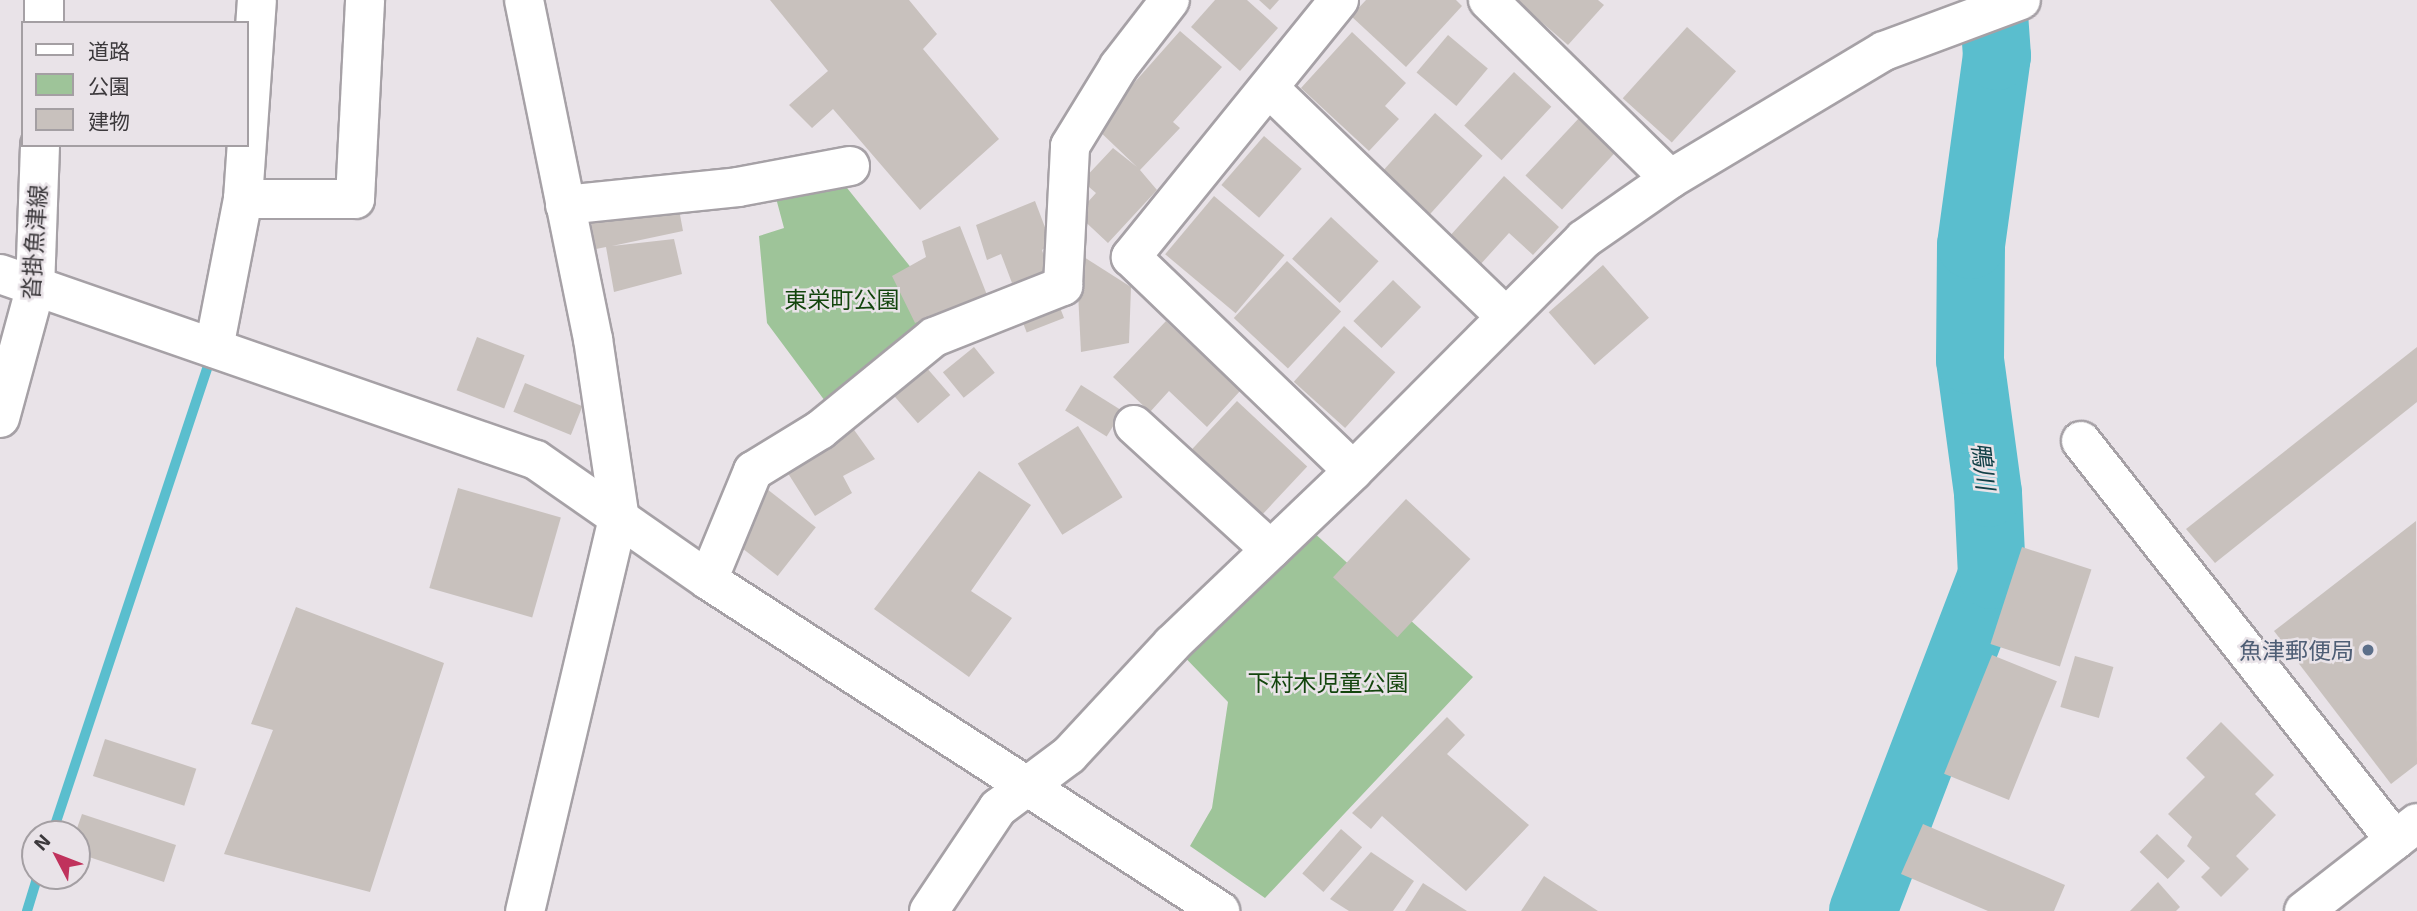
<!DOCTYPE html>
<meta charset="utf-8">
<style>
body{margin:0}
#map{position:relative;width:2417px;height:911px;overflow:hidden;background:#e9e3e8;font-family:"Exo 2","Noto Sans JP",sans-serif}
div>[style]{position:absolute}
.green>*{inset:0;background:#9ec499}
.stream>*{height:10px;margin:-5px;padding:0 5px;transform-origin:5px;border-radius:5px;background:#5abece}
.river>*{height:68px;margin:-34px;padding:0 34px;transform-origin:34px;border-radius:34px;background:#5abece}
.building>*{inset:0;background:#c8c1bd;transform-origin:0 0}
.roads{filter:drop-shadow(2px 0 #a6a1a6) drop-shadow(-2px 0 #a6a1a6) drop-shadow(0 2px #a6a1a6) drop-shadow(0 -2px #a6a1a6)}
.minor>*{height:38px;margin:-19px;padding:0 19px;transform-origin:19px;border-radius:19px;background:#fff}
.tertiary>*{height:38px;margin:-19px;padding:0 19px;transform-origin:19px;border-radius:19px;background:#fff}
.secondary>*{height:38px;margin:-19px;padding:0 19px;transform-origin:19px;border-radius:19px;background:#fff}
.primary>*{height:38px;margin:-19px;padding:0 19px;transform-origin:19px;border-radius:19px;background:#fff}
.dots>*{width:19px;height:19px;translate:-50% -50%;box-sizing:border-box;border:4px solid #e9e3e8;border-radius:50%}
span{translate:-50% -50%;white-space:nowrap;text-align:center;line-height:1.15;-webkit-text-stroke:5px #e9e3e8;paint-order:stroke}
.street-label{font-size:23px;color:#3c393c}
.park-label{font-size:23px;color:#13450d}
.service-label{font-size:23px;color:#4e5e75}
.right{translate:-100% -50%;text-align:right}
.water-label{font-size:24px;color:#114047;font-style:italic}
.legend{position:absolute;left:21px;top:21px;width:228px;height:126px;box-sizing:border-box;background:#e9e3e8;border:2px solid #a49fa3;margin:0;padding:9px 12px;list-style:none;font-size:21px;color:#3c393c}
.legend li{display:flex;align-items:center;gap:14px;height:35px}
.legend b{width:35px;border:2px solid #a49fa3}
.north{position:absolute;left:21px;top:820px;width:70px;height:70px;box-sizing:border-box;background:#e9e3e8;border:2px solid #a49fa3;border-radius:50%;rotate:312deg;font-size:19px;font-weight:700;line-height:28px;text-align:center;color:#3c393c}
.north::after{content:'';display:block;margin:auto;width:24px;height:32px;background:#c0325c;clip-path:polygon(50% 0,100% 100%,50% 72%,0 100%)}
</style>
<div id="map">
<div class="green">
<i style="clip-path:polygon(823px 158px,949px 315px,825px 401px,767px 323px,759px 236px,784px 228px,769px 172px)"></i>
<i style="clip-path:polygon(1301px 521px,1473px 677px,1265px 898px,1190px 846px,1212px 808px,1228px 702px,1172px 644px)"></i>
</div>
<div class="stream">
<i style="left:52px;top:834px;width:506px;rotate:-71.57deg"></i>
<i style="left:27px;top:911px;width:37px;rotate:-73deg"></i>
</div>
<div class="river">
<i style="left:1863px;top:911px;width:360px;rotate:-69deg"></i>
<i style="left:1992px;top:575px;width:82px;rotate:-92.8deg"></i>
<i style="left:1988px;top:493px;width:134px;rotate:-97.7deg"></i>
<i style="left:1970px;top:360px;width:115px;rotate:-89.5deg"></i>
<i style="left:1971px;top:245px;width:191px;rotate:-82.2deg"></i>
<i style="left:1997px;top:56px;width:56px;rotate:-94.1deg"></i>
</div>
<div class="building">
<i style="clip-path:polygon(770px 0,909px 0,937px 34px,923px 49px,999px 139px,920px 210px,833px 109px,812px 128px,789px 105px,828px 71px)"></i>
<i style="clip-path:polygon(1215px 0,1247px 0,1278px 28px,1240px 71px,1191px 27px)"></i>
<i style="clip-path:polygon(1259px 0,1279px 0,1270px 10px)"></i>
<i style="clip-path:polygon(1366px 0,1456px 0,1462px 6px,1406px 67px,1351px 16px)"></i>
<i style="clip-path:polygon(1516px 0,1598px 0,1604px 5px,1568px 45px)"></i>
<i style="left:1687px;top:27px;width:66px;height:96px;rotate:42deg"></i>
<i style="clip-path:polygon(1180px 31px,1222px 67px,1173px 122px,1180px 128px,1140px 170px,1157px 190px,1108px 243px,1077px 214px,1096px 193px,1082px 181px,1113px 148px,1137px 167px,1095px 127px)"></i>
<i style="clip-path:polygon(1352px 32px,1406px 83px,1385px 106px,1399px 119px,1369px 151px,1301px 88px)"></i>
<i style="left:1448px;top:35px;width:52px;height:49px;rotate:40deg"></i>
<i style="left:1514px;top:72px;width:51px;height:73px;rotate:43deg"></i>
<i style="left:1435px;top:113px;width:64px;height:79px;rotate:42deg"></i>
<i style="left:1580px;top:117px;width:50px;height:80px;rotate:43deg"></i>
<i style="left:1264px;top:136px;width:50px;height:65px;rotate:41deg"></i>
<i style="clip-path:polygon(1504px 176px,1559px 227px,1533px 255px,1509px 233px,1479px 266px,1448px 238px)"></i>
<i style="left:1214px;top:196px;width:92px;height:76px;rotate:40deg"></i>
<i style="clip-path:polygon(1035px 201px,1051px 243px,1042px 250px,1049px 271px,1012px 283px,1001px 254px,987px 260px,976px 225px)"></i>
<i style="clip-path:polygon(678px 204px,683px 231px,612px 246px,674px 239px,682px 274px,614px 292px,606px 247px,596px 249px,591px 222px)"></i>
<i style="left:1331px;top:217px;width:65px;height:57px;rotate:43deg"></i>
<i style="clip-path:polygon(960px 226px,987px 295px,915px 323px,892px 276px,926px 257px,922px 241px)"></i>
<i style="clip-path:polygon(1076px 252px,1131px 287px,1129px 343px,1081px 352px)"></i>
<i style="left:1287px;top:261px;width:74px;height:78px;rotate:43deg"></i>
<i style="left:1603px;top:265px;width:70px;height:72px;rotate:49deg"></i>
<i style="left:1393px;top:280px;width:39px;height:57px;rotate:44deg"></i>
<i style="left:1059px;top:305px;width:14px;height:40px;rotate:69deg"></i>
<i style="clip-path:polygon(1166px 321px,1240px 391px,1207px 427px,1169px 391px,1150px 412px,1113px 377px)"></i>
<i style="left:1344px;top:326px;width:69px;height:75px;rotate:42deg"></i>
<i style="left:477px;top:337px;width:51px;height:57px;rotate:21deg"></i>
<i style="left:974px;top:347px;width:33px;height:40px;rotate:51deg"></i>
<i style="clip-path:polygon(2417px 347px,2417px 402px,2215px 563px,2186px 529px)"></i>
<i style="left:926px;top:367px;width:37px;height:43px;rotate:49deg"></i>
<i style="left:525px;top:383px;width:62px;height:31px;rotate:22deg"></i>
<i style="left:1081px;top:385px;width:49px;height:30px;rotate:32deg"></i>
<i style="left:1237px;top:401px;width:96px;height:68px;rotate:43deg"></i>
<i style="left:1078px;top:426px;width:84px;height:71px;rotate:58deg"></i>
<i style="clip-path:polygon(852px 427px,875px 459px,843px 476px,852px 493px,815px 516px,784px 467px)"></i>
<i style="clip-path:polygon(979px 471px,1031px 505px,971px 591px,1012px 618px,969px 677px,874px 609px)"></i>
<i style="left:458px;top:488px;width:107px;height:104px;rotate:16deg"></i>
<i style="left:767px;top:489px;width:62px;height:62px;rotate:38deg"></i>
<i style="left:1406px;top:499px;width:88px;height:107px;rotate:43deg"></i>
<i style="clip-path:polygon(2416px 521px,2417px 764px,2391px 784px,2274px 631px)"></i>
<i style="left:2022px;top:547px;width:73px;height:102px;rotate:18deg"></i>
<i style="clip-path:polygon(296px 607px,444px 663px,370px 892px,224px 854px,273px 730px,251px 724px)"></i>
<i style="left:1992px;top:655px;width:70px;height:128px;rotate:22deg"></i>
<i style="left:2075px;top:656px;width:40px;height:53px;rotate:16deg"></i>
<i style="clip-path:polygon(1447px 717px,1465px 735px,1447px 754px,1529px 825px,1466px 891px,1382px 816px,1371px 829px,1352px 813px)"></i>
<i style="clip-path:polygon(2221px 722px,2274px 775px,2255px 794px,2276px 815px,2236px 856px,2249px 869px,2221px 897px,2201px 877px,2210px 868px,2187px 846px,2192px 837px,2168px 814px,2205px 777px,2186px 758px)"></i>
<i style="left:105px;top:739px;width:96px;height:39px;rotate:18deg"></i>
<i style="clip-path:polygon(82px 814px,176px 845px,164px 882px,77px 853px,75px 834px)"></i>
<i style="clip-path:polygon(1923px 824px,2065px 885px,2054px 911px,1988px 911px,1901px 874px)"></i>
<i style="left:1341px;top:829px;width:28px;height:59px;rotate:41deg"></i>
<i style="left:2157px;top:834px;width:39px;height:25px;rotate:44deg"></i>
<i style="clip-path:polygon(1371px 852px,1414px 881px,1393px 911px,1349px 911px,1330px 899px)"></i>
<i style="clip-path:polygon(1544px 876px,1598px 911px,1521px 911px)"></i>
<i style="clip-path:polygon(2158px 882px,2180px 907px,2176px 911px,2130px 911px)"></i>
<i style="clip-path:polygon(1423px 883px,1467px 911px,1405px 911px)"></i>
</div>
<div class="roads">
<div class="minor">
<i style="left:524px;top:0;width:346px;rotate:78.5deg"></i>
<i style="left:593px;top:339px;width:177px;rotate:81.5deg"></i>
<i style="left:619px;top:514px;width:408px;rotate:103.3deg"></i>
<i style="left:1339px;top:0;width:331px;rotate:129deg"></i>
<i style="left:1131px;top:257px;width:308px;rotate:43.9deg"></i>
<i style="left:1488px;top:0;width:255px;rotate:44.5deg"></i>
<i style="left:1269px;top:88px;width:327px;rotate:44deg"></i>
<i style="left:243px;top:199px;width:112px"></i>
<i style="left:355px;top:199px;width:199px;rotate:-87.1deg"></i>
<i style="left:565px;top:205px;width:174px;rotate:-5.9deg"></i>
<i style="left:738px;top:187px;width:114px;rotate:-10.6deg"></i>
<i style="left:214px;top:348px;width:152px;rotate:-79deg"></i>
<i style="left:243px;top:199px;width:199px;rotate:-86deg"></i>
<i style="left:1134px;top:425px;width:185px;rotate:42.4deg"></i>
<i style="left:2081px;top:441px;width:508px;rotate:51.8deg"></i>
<i style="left:708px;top:580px;width:118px;rotate:-67.6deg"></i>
<i style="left:753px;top:471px;width:79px;rotate:-31.5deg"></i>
<i style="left:820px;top:430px;width:147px;rotate:-39.2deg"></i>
<i style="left:934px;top:337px;width:139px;rotate:-21.6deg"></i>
<i style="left:1063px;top:286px;width:140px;rotate:-87.1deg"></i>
<i style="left:1070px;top:146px;width:94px;rotate:-58.5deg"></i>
<i style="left:1119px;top:66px;width:83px;rotate:-52.3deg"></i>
<i style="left:929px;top:911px;width:124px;rotate:-56.2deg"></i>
<i style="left:998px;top:808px;width:89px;rotate:-36.7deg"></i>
<i style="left:1069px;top:755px;width:151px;rotate:-47.1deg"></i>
<i style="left:1172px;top:644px;width:250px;rotate:-43.7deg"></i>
<i style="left:1353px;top:471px;width:327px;rotate:-45.1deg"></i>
<i style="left:1584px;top:239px;width:105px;rotate:-34.9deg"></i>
<i style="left:1670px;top:179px;width:249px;rotate:-30.9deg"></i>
<i style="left:1884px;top:51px;width:146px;rotate:-20.4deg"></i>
</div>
<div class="tertiary">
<i style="left:0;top:274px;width:567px;rotate:19.14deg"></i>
<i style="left:536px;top:460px;width:210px;rotate:34.9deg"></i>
<i style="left:708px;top:580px;width:610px;rotate:32.88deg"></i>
</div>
<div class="secondary">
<i style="left:44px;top:23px;width:23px;rotate:-90deg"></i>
<i style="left:0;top:418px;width:134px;rotate:-74.8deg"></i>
<i style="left:35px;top:289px;width:144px;rotate:-88deg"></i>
</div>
<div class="primary">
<i style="left:2304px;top:911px;width:143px;rotate:-37.9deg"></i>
</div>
</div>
<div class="dots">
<i style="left:2368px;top:650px;background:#5c6f8a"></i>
</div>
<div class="street-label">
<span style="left:34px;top:242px;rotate:-86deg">沓掛魚津線</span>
</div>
<div class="park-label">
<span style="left:842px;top:299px">東栄町公園</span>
<span style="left:1328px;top:682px">下村木児童公園</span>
</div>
<div class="service-label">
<span class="right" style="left:2354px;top:650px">魚津郵便局</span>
</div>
<div class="water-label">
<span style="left:1984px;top:466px;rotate:83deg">鴨川</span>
</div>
<ul class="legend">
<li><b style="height:9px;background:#fff"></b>道路</li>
<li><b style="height:19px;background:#9ec499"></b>公園</li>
<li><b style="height:19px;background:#c8c1bd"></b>建物</li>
</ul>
<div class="north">N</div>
</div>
